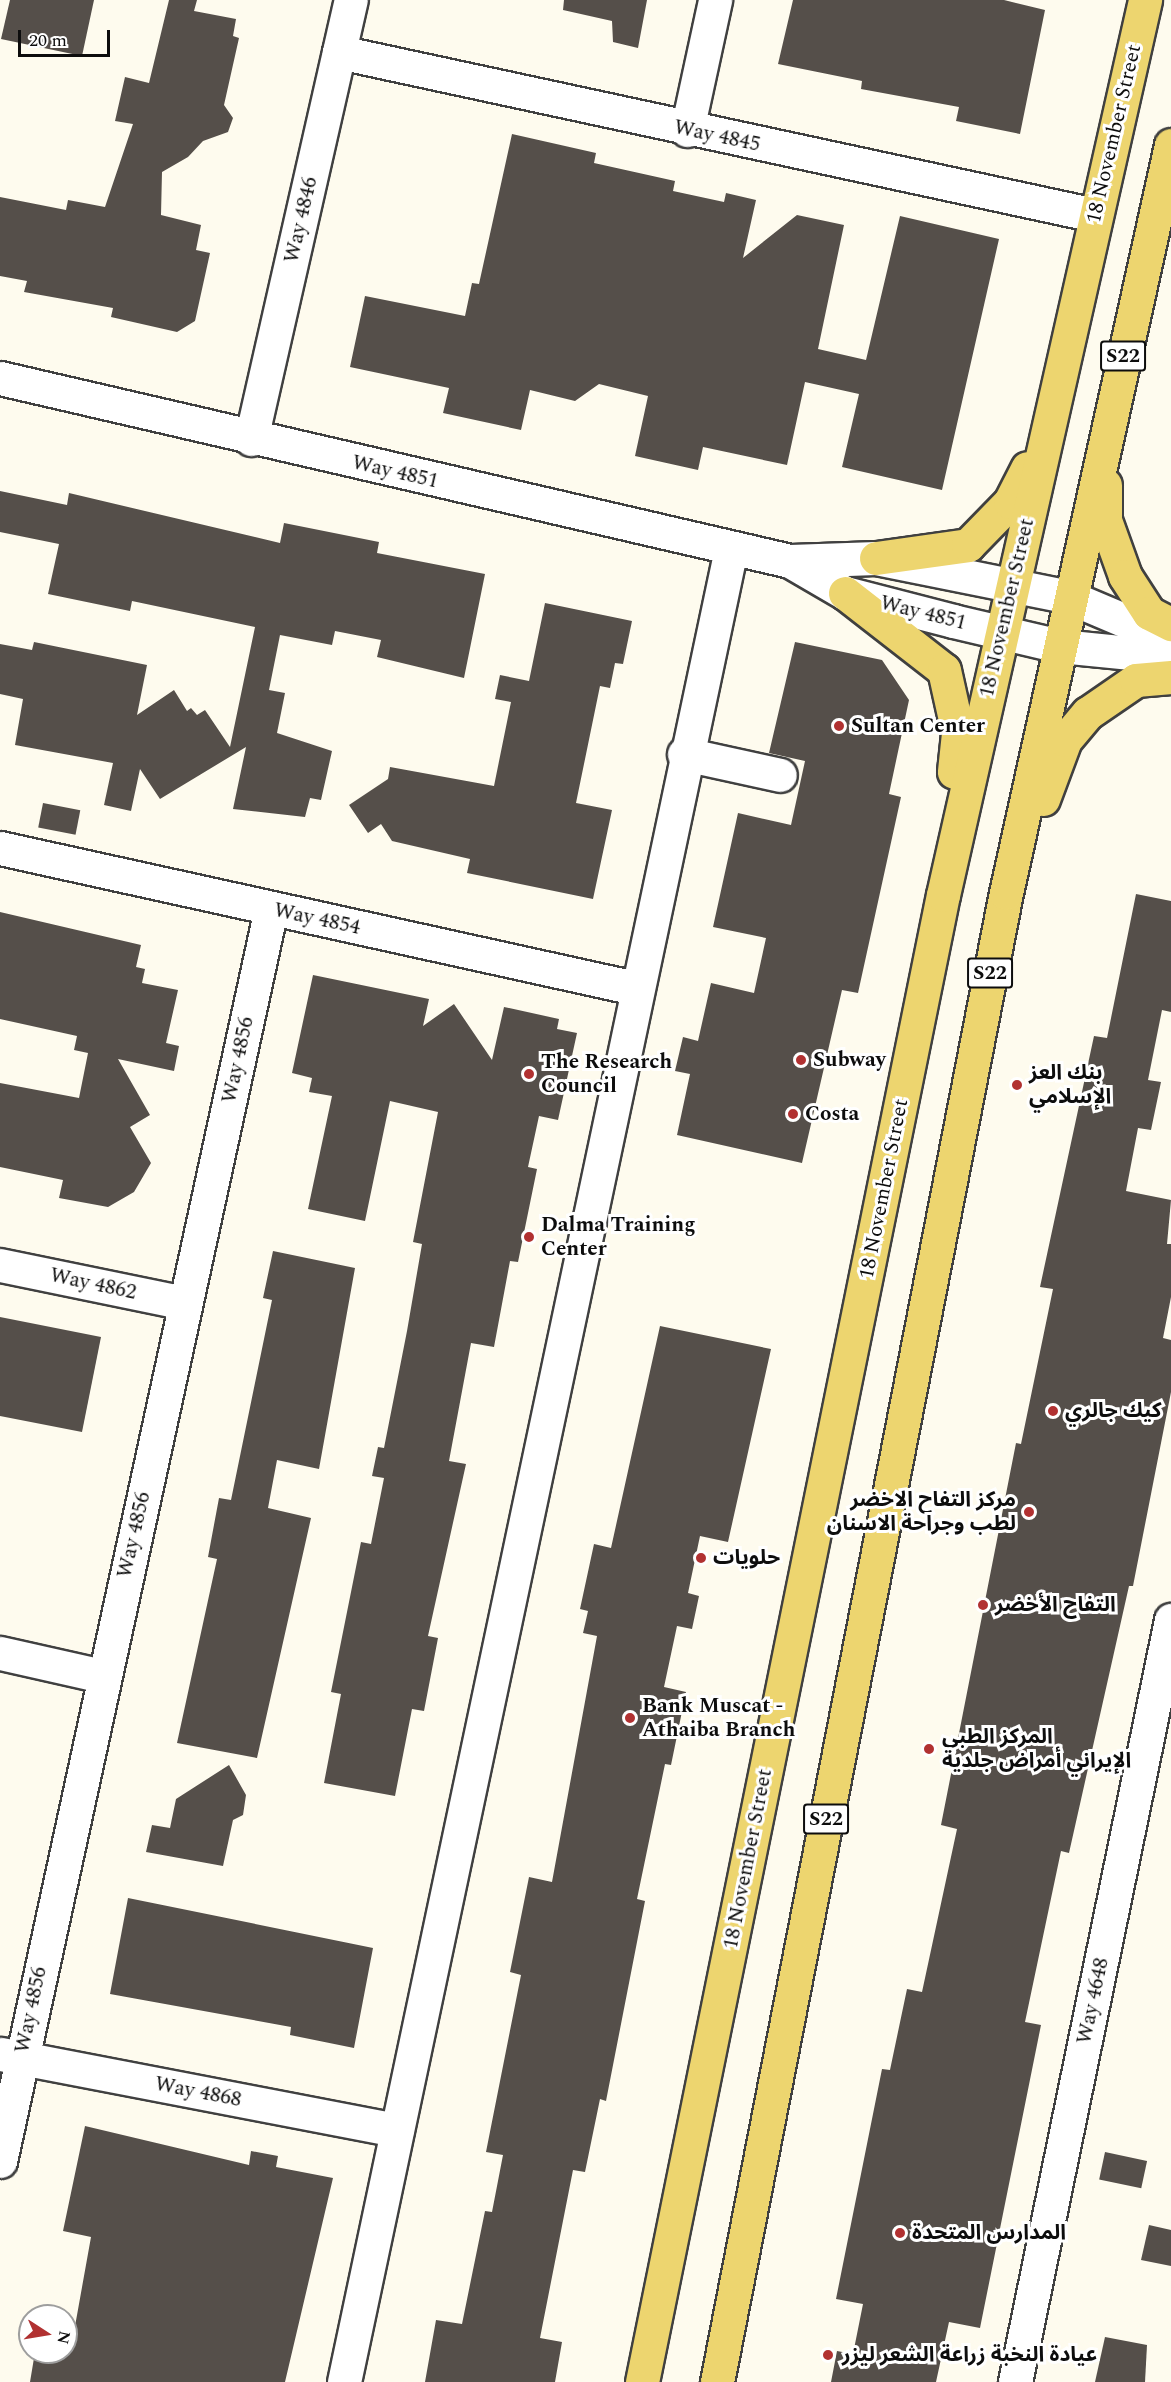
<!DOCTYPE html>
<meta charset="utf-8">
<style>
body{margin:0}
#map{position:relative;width:1171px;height:2382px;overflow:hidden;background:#fefbee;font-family:Spectral,"Noto Sans Arabic",serif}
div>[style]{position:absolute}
.building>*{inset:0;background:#554f4a;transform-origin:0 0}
.roads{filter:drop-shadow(2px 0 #404040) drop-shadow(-2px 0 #404040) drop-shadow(0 2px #404040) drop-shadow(0 -2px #404040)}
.minor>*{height:33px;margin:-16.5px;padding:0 16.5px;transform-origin:16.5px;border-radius:16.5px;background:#fff}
.major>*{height:33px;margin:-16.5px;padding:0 16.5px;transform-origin:16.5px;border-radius:16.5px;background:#edd56f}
.dots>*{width:16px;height:16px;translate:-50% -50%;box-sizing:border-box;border:3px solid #fff;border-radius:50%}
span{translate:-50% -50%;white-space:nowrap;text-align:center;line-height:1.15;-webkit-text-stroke:6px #fff;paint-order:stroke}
.shield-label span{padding:2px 4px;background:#fff;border:2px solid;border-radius:4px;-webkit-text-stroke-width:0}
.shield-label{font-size:20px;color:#0d0d0d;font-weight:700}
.street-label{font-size:21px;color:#0d0d0d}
.poi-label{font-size:21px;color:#0d0d0d;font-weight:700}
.left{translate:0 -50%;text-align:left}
.right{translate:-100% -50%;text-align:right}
.north{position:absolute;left:18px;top:2304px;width:60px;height:60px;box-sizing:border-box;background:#fff;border:2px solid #9e9e9e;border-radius:50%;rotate:102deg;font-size:16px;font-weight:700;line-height:24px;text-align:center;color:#0d0d0d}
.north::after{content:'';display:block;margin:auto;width:21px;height:27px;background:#b13131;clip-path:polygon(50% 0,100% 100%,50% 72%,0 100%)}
.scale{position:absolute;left:18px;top:30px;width:92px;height:27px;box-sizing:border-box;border:3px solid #0d0d0d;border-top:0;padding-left:8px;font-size:18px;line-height:21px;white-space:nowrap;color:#0d0d0d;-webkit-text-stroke:4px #fff;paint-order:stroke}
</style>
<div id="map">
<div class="building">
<i style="clip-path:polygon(10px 0,94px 0,82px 56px,1px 39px)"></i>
<i style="clip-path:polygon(169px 0,197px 0,194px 11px,236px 19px,233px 36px,239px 38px,224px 105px,233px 118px,228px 132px,203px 141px,188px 157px,162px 172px,161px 215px,201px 225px,196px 250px,210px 253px,195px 321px,177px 332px,111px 317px,113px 308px,24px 292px,27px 281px,0 276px,0 197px,66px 210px,68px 200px,105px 207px,133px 124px,115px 121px,125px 77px,149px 83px)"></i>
<i style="clip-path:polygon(564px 0,647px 0,638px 48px,613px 42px,612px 21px,563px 10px)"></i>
<i style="clip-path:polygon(793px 0,1004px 0,1045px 10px,1020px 134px,956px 121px,959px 107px,861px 89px,862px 81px,778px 64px)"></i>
<i style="clip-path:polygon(512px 134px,596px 153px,594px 163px,675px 181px,673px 191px,724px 202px,726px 193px,756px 200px,743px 258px,797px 215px,844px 225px,818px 349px,866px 360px,900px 216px,999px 239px,942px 490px,842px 467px,859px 394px,805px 382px,787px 465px,703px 447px,698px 470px,635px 456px,648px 396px,599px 384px,575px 401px,530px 390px,521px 430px,443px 413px,449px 388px,350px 367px,365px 296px,465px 316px,472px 283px,479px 284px)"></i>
<i style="clip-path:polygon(0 491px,67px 505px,69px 493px,280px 543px,284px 523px,379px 542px,377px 553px,485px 574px,464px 678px,377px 657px,381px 640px,335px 631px,332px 645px,280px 635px,269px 690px,285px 693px,277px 733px,332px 751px,321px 800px,310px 798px,305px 817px,233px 809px,246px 747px,160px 799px,140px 769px,131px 811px,104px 805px,113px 763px,15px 745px,23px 699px,0 694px,0 644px,32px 650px,34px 642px,147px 665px,137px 715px,174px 690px,187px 711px,191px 708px,197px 715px,205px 710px,230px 747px,255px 627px,132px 601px,130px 611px,48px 594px,59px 544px,0 532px)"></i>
<i style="clip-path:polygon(545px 603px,632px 621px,623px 664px,615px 663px,610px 688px,600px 686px,576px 803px,612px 810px,593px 899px,467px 873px,470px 859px,392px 841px,381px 824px,368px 833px,349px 805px,388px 779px,390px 767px,494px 786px,511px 702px,495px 699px,500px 675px,529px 681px)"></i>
<i style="clip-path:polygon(795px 642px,882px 660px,909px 700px,889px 794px,901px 797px,858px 993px,842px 990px,802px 1163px,677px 1135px,690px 1074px,675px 1071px,683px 1037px,698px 1041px,711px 983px,754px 993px,766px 938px,713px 927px,738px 813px,791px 825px,805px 761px,769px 753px)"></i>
<i style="left:43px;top:803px;width:38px;height:25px;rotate:11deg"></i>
<i style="clip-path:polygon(1136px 894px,1171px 901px,1171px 1012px,1162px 1010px,1148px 1080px,1161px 1082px,1151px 1130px,1138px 1128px,1126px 1191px,1171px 1200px,1167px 1244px,1171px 1244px,1171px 1297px,1163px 1338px,1171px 1340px,1171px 1392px,1133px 1586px,1129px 1586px,1069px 1853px,1061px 1851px,1025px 2022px,1041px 2025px,980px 2328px,949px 2322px,936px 2382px,831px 2382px,837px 2351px,853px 2354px,863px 2304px,836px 2299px,882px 2069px,890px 2070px,907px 1989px,922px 1992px,957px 1829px,941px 1825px,1016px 1443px,1021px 1444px,1053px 1289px,1040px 1287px,1094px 1036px,1107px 1038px)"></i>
<i style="clip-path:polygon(0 912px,141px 945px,136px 967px,145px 969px,142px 983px,178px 990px,166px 1043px,179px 1046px,174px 1071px,118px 1059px,150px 1115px,130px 1127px,151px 1163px,134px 1192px,108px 1207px,59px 1198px,63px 1180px,0 1167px,0 1083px,79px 1098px,88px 1053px,74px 1050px,77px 1036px,0 1019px)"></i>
<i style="clip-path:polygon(313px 975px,429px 999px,423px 1026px,454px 1004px,492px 1060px,504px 1007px,559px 1019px,557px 1029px,577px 1033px,558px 1120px,539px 1116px,528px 1167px,537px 1169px,518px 1262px,510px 1261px,494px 1347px,471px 1343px,449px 1461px,466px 1464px,428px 1636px,438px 1638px,424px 1711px,412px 1709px,395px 1796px,324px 1783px,341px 1694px,331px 1692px,361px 1542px,371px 1544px,384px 1478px,372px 1476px,378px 1447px,384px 1448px,407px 1331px,422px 1244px,413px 1242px,438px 1112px,390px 1101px,365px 1221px,308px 1209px,332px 1096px,309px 1092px,312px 1078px,292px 1073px)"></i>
<i style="clip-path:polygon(273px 1251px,355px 1268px,319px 1469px,277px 1460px,268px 1508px,311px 1518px,257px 1758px,177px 1743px,217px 1559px,208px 1557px,219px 1498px,231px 1500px,272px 1300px,263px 1298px)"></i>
<i style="clip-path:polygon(0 1317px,101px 1337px,82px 1432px,0 1416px)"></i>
<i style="clip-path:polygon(660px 1326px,771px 1349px,728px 1542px,700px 1536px,688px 1593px,699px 1596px,692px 1629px,677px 1626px,664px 1687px,686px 1692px,671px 1765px,665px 1764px,637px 1899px,645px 1901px,606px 2101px,600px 2099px,585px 2172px,573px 2170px,540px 2338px,562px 2342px,555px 2382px,425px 2382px,436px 2320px,462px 2324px,485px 2211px,492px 2212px,503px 2155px,486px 2152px,521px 1975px,510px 1972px,529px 1877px,552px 1882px,597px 1636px,583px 1633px,588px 1611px,580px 1609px,594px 1544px,611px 1548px)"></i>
<i style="clip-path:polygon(229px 1765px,246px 1795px,243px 1815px,233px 1820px,223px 1866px,146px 1852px,152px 1825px,170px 1828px,176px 1799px)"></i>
<i style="clip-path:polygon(128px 1898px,373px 1948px,354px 2048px,290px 2035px,291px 2027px,110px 1994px)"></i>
<i style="clip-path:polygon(85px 2126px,249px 2165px,251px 2151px,278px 2156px,276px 2167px,333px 2178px,285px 2382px,30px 2382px,35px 2352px,66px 2352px,66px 2342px,72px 2343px,91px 2237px,63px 2231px)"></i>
<i style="left:1105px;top:2152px;width:43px;height:28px;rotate:12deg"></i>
<i style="clip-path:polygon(1149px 2225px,1171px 2230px,1171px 2266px,1141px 2260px)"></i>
<i style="clip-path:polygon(1105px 2337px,1147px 2345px,1145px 2382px,1095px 2382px)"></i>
</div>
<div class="roads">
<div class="minor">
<i style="left:339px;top:52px;width:773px;rotate:12.17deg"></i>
<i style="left:687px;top:130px;width:133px;rotate:-77.8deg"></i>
<i style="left:0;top:378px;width:811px;rotate:13.04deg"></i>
<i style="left:790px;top:561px;width:86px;rotate:-2deg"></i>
<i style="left:876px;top:558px;width:197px;rotate:11.4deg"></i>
<i style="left:1069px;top:597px;width:111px;rotate:22.9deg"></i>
<i style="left:251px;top:439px;width:450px;rotate:-77.2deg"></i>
<i style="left:790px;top:561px;width:64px;rotate:30.2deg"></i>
<i style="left:845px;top:593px;width:112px;rotate:14.5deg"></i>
<i style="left:953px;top:621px;width:110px;rotate:13.2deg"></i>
<i style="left:1060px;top:646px;width:112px;rotate:5.7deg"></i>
<i style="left:684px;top:754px;width:98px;rotate:12.3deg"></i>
<i style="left:0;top:848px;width:650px;rotate:12.43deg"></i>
<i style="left:0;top:1265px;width:189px;rotate:11.6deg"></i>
<i style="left:0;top:1653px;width:105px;rotate:12.7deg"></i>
<i style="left:1px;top:2054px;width:403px;rotate:10.9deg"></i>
<i style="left:0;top:2161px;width:1281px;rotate:-77.79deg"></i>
<i style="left:344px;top:2382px;width:1873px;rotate:-78.08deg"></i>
<i style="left:1015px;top:2382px;width:778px;rotate:-78.43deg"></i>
</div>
<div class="major">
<i style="left:1105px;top:485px;width:35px;rotate:90deg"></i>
<i style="left:1105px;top:520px;width:59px;rotate:70.3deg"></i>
<i style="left:1125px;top:576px;width:44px;rotate:57deg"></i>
<i style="left:1149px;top:613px;width:25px;rotate:27deg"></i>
<i style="left:876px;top:558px;width:93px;rotate:-8deg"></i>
<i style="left:968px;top:545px;width:60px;rotate:-45.7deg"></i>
<i style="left:1010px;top:502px;width:38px;rotate:-63deg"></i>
<i style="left:845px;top:593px;width:125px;rotate:37.9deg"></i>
<i style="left:944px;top:670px;width:65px;rotate:77.5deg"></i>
<i style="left:958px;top:733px;width:39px;rotate:96deg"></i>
<i style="left:1043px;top:799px;width:63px;rotate:-69.6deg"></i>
<i style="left:1065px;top:740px;width:35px;rotate:-50deg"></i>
<i style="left:1088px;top:713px;width:58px;rotate:-34.5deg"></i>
<i style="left:1136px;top:680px;width:35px;rotate:-5deg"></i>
<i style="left:642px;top:2382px;width:1517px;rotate:-78.56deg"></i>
<i style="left:943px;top:895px;width:918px;rotate:-77.28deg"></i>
<i style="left:717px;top:2382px;width:1517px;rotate:-79.02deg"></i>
<i style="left:1006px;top:893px;width:766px;rotate:-77.56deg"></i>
</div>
</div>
<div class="dots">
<i style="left:839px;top:726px;background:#b13131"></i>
<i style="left:801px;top:1060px;background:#b13131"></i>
<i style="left:529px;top:1074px;background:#b13131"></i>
<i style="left:1017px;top:1085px;background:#b13131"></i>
<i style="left:793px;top:1114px;background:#b13131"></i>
<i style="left:529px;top:1237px;background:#b13131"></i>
<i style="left:1053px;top:1411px;background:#b13131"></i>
<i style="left:1029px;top:1512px;background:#b13131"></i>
<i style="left:701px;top:1558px;background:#b13131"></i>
<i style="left:983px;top:1605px;background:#b13131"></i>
<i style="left:630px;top:1718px;background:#b13131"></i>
<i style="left:929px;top:1749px;background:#b13131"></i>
<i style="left:900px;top:2233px;background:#b13131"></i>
<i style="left:828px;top:2355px;background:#b13131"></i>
</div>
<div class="shield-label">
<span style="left:1123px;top:356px">S22</span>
<span style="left:990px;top:973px">S22</span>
<span style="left:826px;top:1819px">S22</span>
</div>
<div class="street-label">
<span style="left:1114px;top:134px;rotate:-77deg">18 November Street</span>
<span style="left:717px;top:136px;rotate:12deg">Way 4845</span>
<span style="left:301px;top:220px;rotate:-77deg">Way 4846</span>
<span style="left:395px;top:472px;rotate:13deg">Way 4851</span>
<span style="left:1007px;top:608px;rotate:-77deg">18 November Street</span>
<span style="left:923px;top:613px;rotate:14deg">Way 4851</span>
<span style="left:317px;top:919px;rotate:12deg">Way 4854</span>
<span style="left:238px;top:1060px;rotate:-78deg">Way 4856</span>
<span style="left:884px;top:1189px;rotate:-79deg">18 November Street</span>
<span style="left:93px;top:1284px;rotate:12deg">Way 4862</span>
<span style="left:134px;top:1535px;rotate:-77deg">Way 4856</span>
<span style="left:748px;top:1859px;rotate:-79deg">18 November Street</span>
<span style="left:1093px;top:2001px;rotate:-78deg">Way 4648</span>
<span style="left:31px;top:2010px;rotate:-78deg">Way 4856</span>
<span style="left:198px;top:2092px;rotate:11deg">Way 4868</span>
</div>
<div class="poi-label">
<span class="left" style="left:851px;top:726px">Sultan Center</span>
<span class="left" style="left:813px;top:1060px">Subway</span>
<span class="left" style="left:541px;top:1074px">The Research<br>Council</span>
<span class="left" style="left:1029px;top:1085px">بنك العز<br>الإسلامي</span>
<span class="left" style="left:805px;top:1114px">Costa</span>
<span class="left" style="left:541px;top:1237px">Dalma Training<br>Center</span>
<span class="left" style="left:1065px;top:1411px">كيك جالري</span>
<span class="right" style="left:1016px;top:1512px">مركز التفاح الاخضر<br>لطب وجراحة الاسنان</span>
<span class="left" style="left:713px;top:1558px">حلويات</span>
<span class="left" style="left:995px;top:1605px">التفاح الأخضر</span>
<span class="left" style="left:642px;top:1718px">Bank Muscat -<br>Athaiba Branch</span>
<span class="left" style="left:942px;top:1749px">المركز الطبي<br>الإيراني أمراض جلدية</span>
<span class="left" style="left:912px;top:2233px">المدارس المتحدة</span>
<span class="left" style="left:842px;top:2355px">عيادة النخبة زراعة الشعر ليزر</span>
</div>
<div class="north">N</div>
<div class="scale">20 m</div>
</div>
